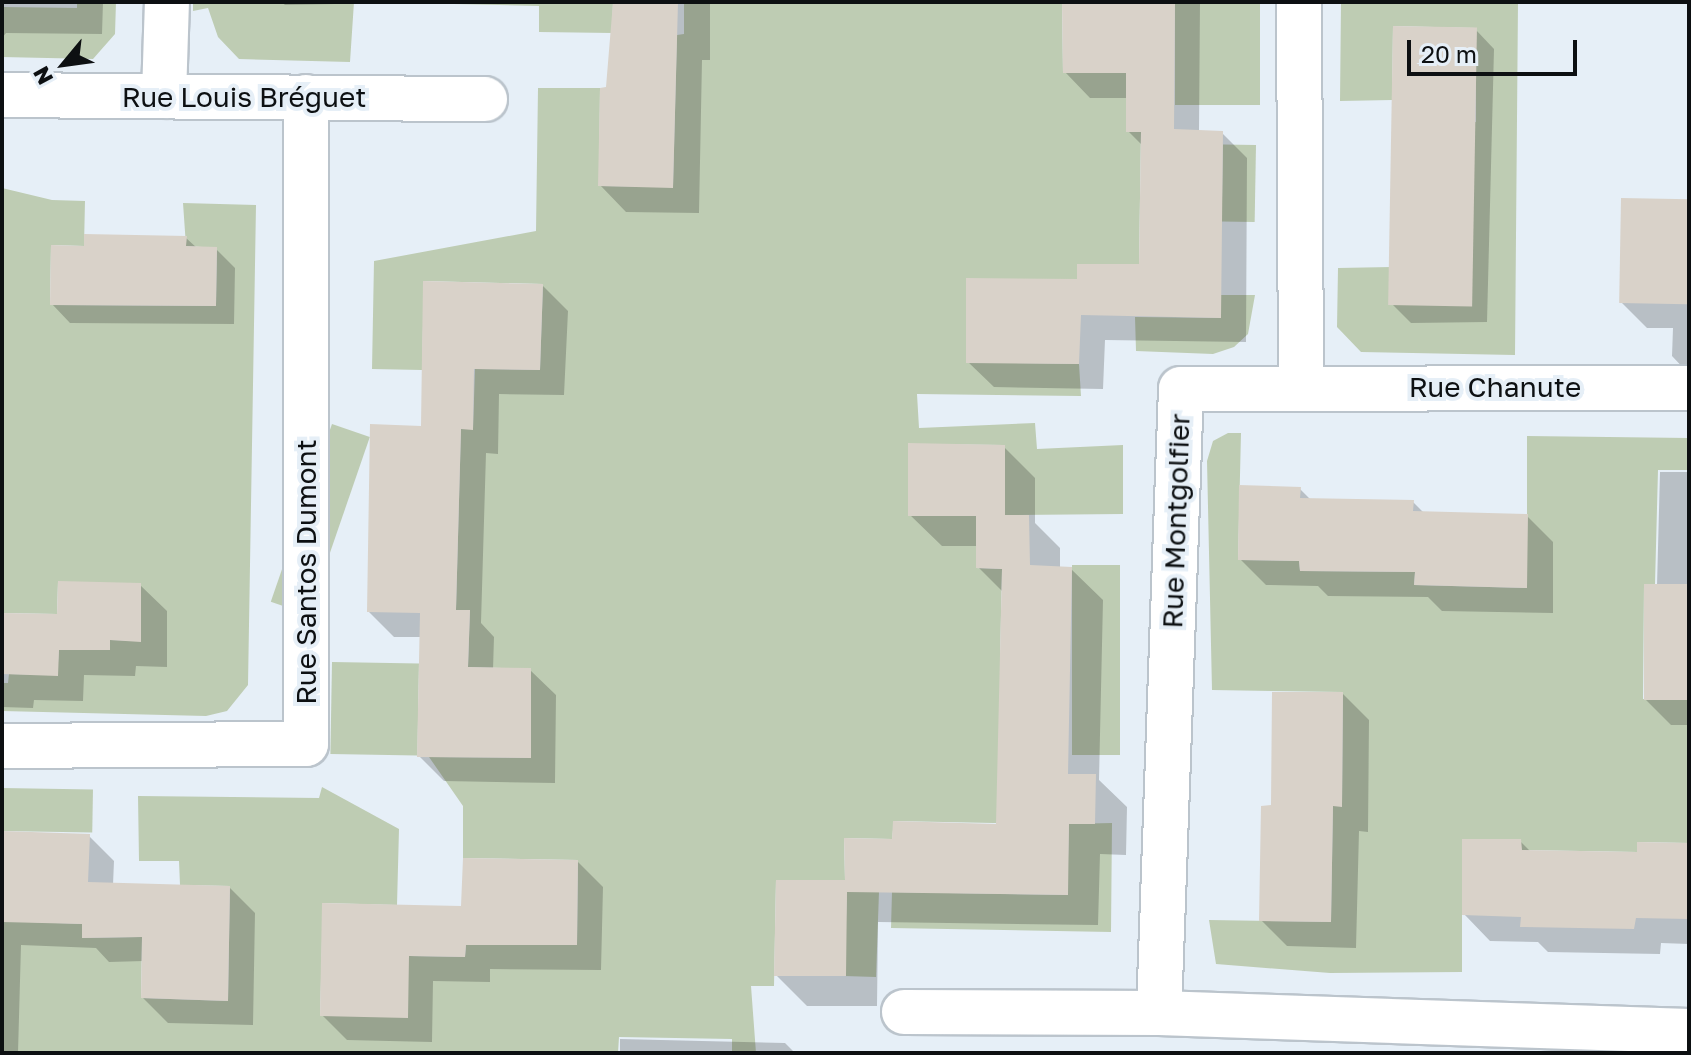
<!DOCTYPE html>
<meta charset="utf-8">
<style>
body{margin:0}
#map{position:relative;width:1691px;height:1055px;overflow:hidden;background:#e6eff7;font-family:"Golos Text",sans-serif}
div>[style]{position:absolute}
.green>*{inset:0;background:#beccb3;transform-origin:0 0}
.shadow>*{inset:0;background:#0003}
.building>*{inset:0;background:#d9d2c9;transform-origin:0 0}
.roads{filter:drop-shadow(2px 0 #bbc4cc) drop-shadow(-2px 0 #bbc4cc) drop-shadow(0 2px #bbc4cc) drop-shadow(0 -2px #bbc4cc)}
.minor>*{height:44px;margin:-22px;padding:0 22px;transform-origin:22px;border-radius:22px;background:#fff}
span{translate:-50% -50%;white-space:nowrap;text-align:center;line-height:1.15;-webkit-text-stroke:8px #e6eff7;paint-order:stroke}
.street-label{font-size:28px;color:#0d1012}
.frame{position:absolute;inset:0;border:4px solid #0d1012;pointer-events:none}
.north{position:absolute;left:24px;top:24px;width:80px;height:80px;-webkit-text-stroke:6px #e6eff7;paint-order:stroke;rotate:241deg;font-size:22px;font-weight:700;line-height:32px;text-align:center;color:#0d1012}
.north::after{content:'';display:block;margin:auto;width:28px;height:36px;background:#0d1012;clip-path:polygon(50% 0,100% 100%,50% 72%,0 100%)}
.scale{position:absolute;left:1407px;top:40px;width:170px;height:36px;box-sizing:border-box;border:4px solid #0d1012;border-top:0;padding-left:10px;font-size:24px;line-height:28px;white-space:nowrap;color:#0d1012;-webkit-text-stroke:6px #e6eff7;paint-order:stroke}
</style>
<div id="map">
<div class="green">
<i style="clip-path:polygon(77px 2px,116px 2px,115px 34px,93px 59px,2px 57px,2px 7px,77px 8px)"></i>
<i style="clip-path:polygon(193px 2px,354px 2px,350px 62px,239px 59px,218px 37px,208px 8px,193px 11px)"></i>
<i style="clip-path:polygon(613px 2px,612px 33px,539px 32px,539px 6px,409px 3px)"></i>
<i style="clip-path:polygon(684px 2px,1062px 2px,1063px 73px,1126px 73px,1126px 131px,1141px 132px,1139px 264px,1077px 264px,1077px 279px,967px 362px,1079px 364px,1081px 396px,917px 394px,919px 428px,1035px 423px,1037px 449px,1123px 445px,1123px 514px,1005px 515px,1004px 445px,908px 444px,908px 515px,976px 516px,976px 568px,1002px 569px,1000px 661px,1041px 824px,894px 821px,892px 839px,844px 838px,845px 880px,776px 880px,774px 986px,751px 986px,756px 1053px,732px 1053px,732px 1039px,619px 1037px,618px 1053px,2px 1053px,2px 921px,82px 924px,83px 938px,142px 937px,141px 998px,228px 1001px,230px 886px,180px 885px,179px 861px,139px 861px,138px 796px,319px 798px,322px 787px,399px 829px,397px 905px,323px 903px,320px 1016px,409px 956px,465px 957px,466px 945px,577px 945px,578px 860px,463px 858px,463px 806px,429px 757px,531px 758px,531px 669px,468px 667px,470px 610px,456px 610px,461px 429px,473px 429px,475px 369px,540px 370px,543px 284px,424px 281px,422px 370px,372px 369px,374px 261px,536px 231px,538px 88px,600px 88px,599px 186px,673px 187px,677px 35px,684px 34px)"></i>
<i style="left:1175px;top:2px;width:85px;height:103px"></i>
<i style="clip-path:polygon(1341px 2px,1518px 2px,1515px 355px,1361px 352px,1337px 327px,1338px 268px,1391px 267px,1391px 305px,1469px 305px,1471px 123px,1476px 122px,1476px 28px,1393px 26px,1392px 100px,1340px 101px)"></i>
<i style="left:1256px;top:145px;width:77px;height:33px;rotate:91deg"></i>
<i style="clip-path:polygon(2px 188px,52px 200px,85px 201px,84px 246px,51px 245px,50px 305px,216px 306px,217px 248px,186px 246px,183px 203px,256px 205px,248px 685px,227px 711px,206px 716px,2px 711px,2px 683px,8px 683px,9px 674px,57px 675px,59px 650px,109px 650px,110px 640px,141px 641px,141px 584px,58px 582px,57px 614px,2px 613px)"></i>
<i style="clip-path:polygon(1221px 295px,1255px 295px,1248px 334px,1234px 347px,1213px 354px,1136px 351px,1135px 317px,1221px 318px)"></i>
<i style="left:332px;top:424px;width:40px;height:188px;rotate:19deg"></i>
<i style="clip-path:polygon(1228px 433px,1241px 433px,1238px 560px,1299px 561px,1300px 571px,1415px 572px,1414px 585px,1527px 588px,1527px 436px,1689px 438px,1689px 470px,1658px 470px,1655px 584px,1644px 585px,1643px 699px,1689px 700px,1689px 843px,1637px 842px,1637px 852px,1522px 850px,1462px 840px,1462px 972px,1330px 973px,1216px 964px,1209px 920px,1331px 922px,1333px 806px,1342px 806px,1343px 692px,1212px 690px,1207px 461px,1213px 441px)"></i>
<i style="left:1120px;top:565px;width:190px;height:48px;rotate:90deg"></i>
<i style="left:332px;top:662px;width:87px;height:92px;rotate:1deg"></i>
<i style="left:2px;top:788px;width:91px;height:43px;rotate:1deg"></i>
<i style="clip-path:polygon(1112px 823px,1111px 932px,891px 928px,892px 892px,1067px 895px,1069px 824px)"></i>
<i style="left:847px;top:891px;width:32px;height:85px;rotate:2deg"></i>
</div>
<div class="shadow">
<i style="clip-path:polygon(2px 2px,103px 2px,102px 34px,6px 33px,2px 38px)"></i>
<i style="clip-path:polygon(281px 2px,435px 2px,285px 5px)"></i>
<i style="clip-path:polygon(615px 2px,710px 2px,710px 60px,702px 60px,699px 213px,626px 212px,600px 185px)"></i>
<i style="clip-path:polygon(1064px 2px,1200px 2px,1199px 132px,1222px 133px,1247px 158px,1246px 342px,1105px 340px,1103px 389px,994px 387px,968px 362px,1079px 281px,1141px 266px,1143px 146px,1128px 131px,1128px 98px,1090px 98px,1065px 72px)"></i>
<i style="clip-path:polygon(1476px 30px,1494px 49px,1487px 322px,1411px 323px,1393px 305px)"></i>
<i style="clip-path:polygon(1689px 201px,1689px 374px,1672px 356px,1673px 328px,1647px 328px,1621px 302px)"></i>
<i style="clip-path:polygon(186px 238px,197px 248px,216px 249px,235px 268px,234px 324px,70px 323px,52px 304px,85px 248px)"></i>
<i style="clip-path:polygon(543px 286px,568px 311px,564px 395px,499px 394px,498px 454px,486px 453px,481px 623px,494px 637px,493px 670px,530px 670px,556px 695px,555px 783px,444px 781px,419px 756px,421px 637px,394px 637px,369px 612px,423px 428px)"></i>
<i style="clip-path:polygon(1004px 447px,1035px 478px,1035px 523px,1060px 548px,1060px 568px,1071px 569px,1103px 600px,1099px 780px,1127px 807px,1126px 855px,1100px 854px,1098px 925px,878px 922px,877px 1006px,807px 1006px,776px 975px,847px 882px,894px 841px,998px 826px,1003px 592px,978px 567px,978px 546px,942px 546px,910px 515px)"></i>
<i style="clip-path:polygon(1660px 472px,1689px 472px,1689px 725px,1671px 725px,1645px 699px,1657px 586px)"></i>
<i style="clip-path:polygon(1300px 489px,1311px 500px,1413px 502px,1424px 513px,1527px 516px,1553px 542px,1553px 613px,1442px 611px,1428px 597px,1328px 596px,1318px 586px,1266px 585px,1240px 559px)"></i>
<i style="clip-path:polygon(140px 585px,167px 611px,167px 667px,136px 666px,135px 676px,84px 675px,83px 701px,34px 700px,33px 708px,2px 707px,2px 615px,59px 616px)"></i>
<i style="clip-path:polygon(1343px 694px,1369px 720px,1368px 832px,1359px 831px,1356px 948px,1287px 946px,1261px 920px,1273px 807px)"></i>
<i style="clip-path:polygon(2px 833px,89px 836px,114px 861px,113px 885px,230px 888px,255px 913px,253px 1025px,168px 1023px,143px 998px,144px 961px,109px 962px,96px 948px,21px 945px,18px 1053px,2px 1053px)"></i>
<i style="clip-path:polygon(1520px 841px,1531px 852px,1639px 854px,1689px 845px,1689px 944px,1661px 943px,1660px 954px,1548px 952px,1538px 942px,1490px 941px,1464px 914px)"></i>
<i style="clip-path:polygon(578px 862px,603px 887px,601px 970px,490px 969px,490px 982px,433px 981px,432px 1042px,347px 1040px,322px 1015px,463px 908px)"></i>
<i style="clip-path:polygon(620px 1039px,785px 1043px,795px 1053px,620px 1053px)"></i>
</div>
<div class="building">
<i style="clip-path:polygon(613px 2px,678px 2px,673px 188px,598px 186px,600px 88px,606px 87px)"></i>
<i style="clip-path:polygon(1062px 2px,1175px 2px,1174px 129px,1223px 131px,1221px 318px,1081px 315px,1079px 364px,966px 363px,966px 278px,1077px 279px,1077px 264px,1139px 264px,1141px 132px,1126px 132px,1126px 73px,1063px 73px)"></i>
<i style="left:1393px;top:26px;width:84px;height:279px;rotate:1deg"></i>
<i style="left:1621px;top:198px;width:68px;height:105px;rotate:1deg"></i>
<i style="clip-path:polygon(84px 234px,187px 236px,186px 246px,217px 247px,216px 306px,50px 305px,51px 245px,84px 246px)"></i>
<i style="clip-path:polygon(423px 281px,543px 284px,540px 370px,474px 369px,473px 430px,461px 429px,456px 610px,470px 610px,468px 667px,531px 668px,531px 758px,417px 757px,420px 613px,367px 612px,370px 424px,421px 426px)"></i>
<i style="clip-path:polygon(908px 443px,1005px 445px,1005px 515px,1029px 515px,1030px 565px,1072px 567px,1068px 774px,1096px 774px,1095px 824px,1069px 824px,1068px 895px,847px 892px,846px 976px,774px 976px,776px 880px,845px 880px,844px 838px,892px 839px,893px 821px,996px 824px,1002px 569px,976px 568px,976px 516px,908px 516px)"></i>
<i style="clip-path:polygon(1239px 485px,1301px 487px,1300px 498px,1414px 500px,1413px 511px,1528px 514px,1527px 588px,1414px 585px,1415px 572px,1300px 571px,1299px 561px,1238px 560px)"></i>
<i style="clip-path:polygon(58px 581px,141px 583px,141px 642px,110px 640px,110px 650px,59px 650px,58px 676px,2px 674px,2px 613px,57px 614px)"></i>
<i style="left:1644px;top:584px;width:45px;height:116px"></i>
<i style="clip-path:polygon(1272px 692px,1343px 692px,1342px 807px,1333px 806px,1331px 922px,1259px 921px,1261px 806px,1271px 805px)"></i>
<i style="clip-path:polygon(2px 831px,90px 834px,88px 882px,230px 886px,228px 1001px,141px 998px,142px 937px,82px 938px,82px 924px,2px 922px)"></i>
<i style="clip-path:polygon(1462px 839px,1521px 839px,1522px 850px,1637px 852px,1637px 842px,1689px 843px,1689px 919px,1636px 918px,1634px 929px,1520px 927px,1521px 917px,1462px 915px)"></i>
<i style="clip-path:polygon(463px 858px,578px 860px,577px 945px,466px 945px,465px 957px,409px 956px,408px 1018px,320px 1016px,322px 903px,461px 906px)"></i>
</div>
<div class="roads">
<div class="minor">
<i style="left:1299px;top:2px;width:384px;rotate:89.7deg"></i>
<i style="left:2px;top:95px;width:483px;rotate:0.5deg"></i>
<i style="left:164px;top:96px;width:94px;rotate:-88.2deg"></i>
<i style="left:1689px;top:388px;width:508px;rotate:179.89deg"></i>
<i style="left:1181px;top:389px;width:624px;rotate:92.02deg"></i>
<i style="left:1159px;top:1013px;width:530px;rotate:1.95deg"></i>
<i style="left:2px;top:746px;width:304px;rotate:-0.4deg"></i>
<i style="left:306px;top:744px;width:647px;rotate:-90deg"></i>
<i style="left:904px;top:1012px;width:255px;rotate:0.2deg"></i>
</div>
</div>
<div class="street-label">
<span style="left:244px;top:97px">Rue Louis Bréguet</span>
<span style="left:1495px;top:387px">Rue Chanute</span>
<span style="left:1176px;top:521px;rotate:-88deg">Rue Montgolfier</span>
<span style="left:306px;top:572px;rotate:-90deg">Rue Santos Dumont</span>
</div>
<div class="frame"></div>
<div class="north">N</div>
<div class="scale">20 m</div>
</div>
